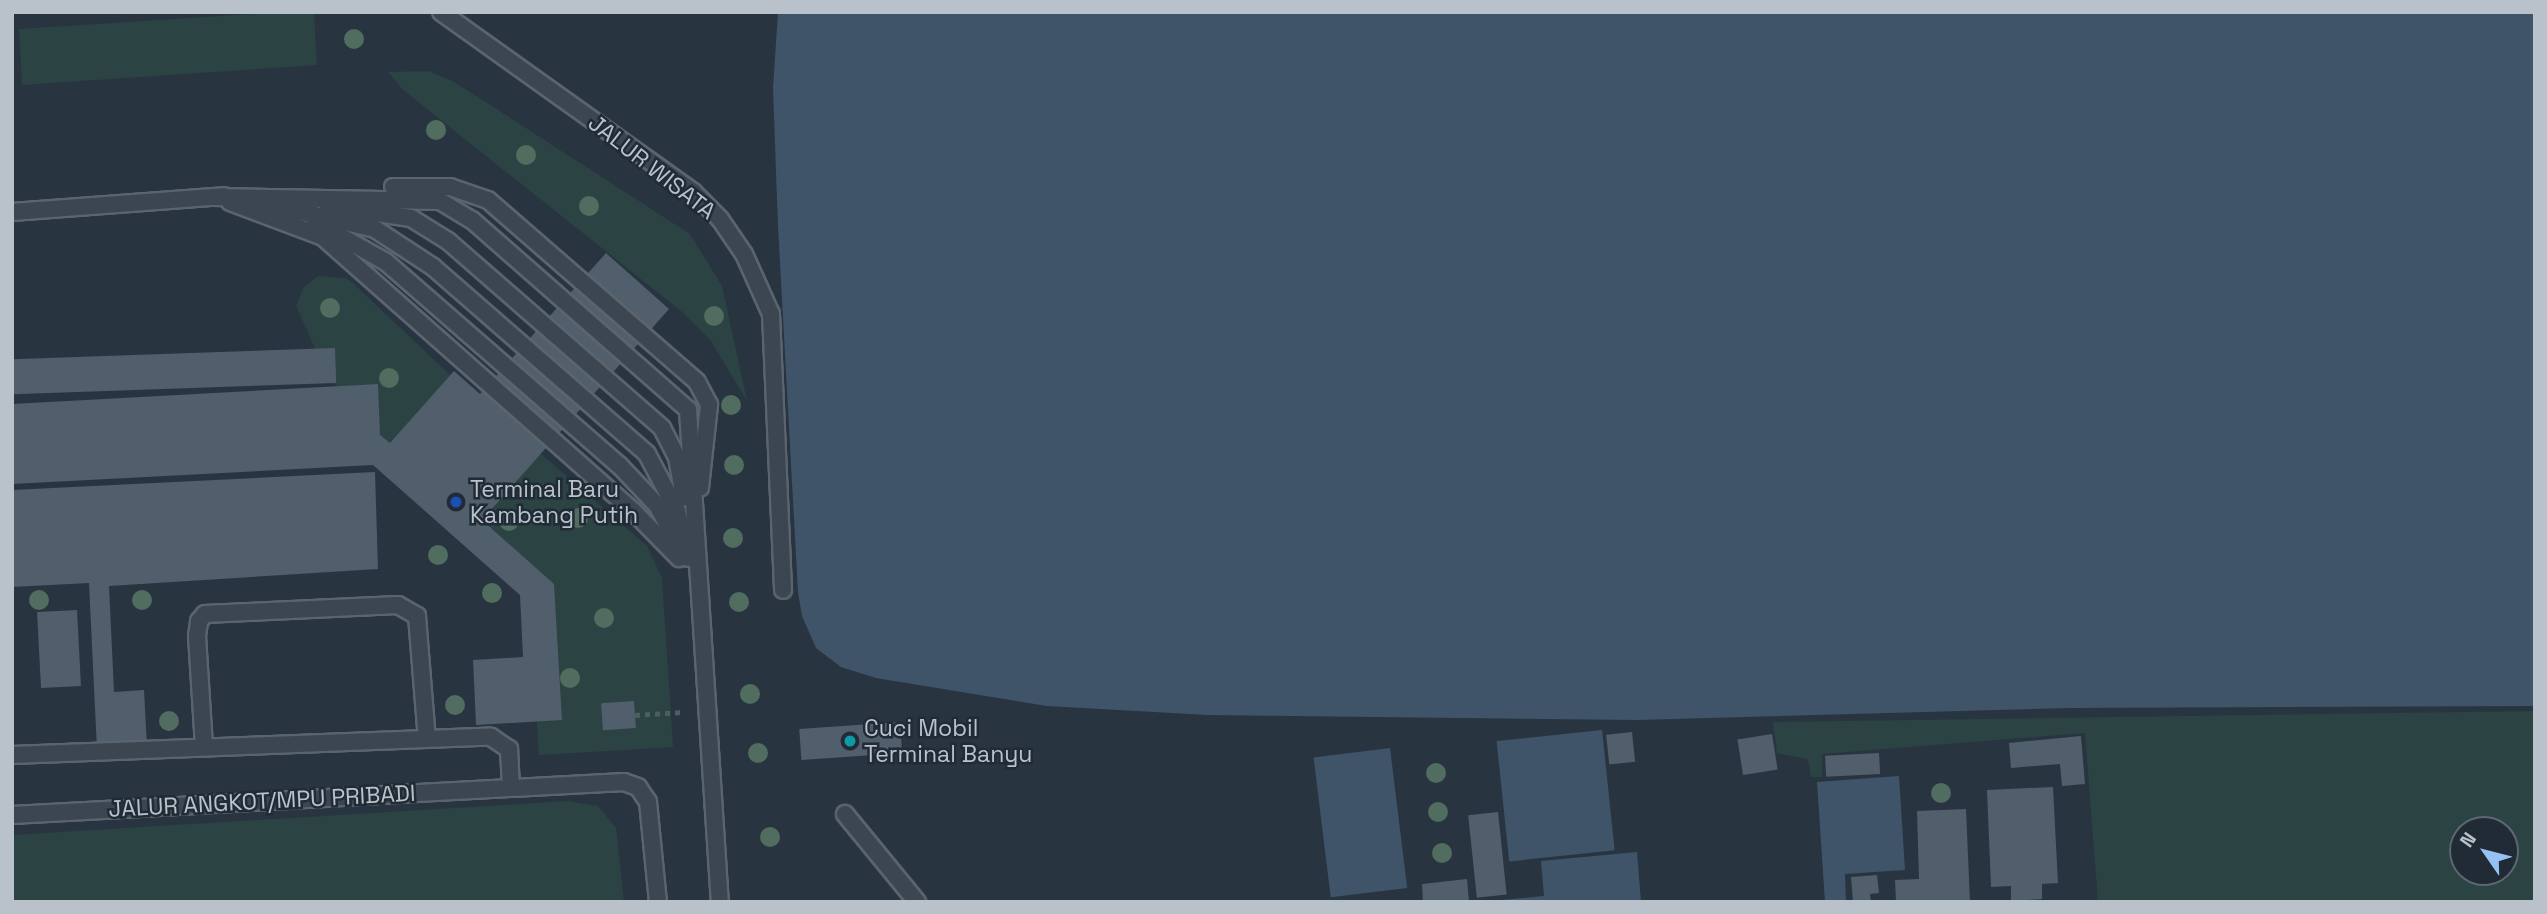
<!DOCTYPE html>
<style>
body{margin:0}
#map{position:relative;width:2547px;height:914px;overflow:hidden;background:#283541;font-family:"Space Grotesk",sans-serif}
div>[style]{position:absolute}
.green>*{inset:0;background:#2b4343}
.water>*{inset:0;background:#3f5469;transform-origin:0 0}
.building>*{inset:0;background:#515e6b;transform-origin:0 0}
.path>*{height:4.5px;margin-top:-2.25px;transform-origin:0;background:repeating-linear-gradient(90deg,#4a5f60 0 5px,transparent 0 10px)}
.roads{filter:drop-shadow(2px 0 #5a646e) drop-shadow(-2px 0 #5a646e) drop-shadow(0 2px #5a646e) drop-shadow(0 -2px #5a646e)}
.service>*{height:16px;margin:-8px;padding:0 8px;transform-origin:8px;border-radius:8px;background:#3c4651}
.trees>*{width:20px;height:20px;margin:-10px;border-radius:50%;background:#506d5f}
.dots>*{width:19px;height:19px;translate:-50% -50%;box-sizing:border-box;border:4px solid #202b36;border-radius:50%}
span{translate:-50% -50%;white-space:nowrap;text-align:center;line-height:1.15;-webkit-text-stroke:5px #202b36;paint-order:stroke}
.street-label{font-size:23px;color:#b9c1cb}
.poi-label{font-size:23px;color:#b9c1cb}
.left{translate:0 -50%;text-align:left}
.frame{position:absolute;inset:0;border:14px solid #b9c1cb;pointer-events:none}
.north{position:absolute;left:2449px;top:816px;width:70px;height:70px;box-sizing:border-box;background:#202b36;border:2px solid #5d6772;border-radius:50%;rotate:305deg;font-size:19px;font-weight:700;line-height:28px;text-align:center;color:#b9c1cb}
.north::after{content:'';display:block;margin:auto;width:24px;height:32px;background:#95c2f3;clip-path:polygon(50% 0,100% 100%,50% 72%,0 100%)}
</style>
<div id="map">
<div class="green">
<i style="clip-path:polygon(282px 12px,314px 12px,317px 65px,22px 85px,19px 29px)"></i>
<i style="clip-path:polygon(429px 71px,456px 83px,690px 234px,722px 286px,747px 401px,711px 341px,681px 311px,402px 89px,388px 72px)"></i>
<i style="clip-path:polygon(318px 276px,346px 278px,354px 284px,447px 372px,647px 546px,662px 578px,673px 747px,539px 755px,527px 565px,372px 431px,326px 373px,296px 306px,304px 287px)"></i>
<i style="clip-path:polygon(evenodd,2535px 711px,2535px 902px,2098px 902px,2085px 733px,1822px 754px,1822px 777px,1811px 777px,1808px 759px,1777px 753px,1773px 722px,2535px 711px,2463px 830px,2505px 830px,2505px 872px,2463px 872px,2463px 830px)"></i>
<i style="clip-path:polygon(568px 801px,598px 806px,616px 828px,624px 902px,12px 902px,12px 835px)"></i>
</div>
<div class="water">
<i style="clip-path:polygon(778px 12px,2535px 12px,2535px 706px,2070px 708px,1637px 720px,1208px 715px,1047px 706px,876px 678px,841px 667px,816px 648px,802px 616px,798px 592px,778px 226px,773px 88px)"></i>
<i style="left:1602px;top:730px;width:121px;height:106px;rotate:84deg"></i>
<i style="left:1390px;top:748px;width:141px;height:77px;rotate:83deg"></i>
<i style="clip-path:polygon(1899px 776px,1905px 870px,1845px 874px,1846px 902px,1825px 902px,1817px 782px)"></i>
<i style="clip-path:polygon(1637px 852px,1641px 902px,1480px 902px,1544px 896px,1541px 861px)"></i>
</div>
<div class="building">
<i style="clip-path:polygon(606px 253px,669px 309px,482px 520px,554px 584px,562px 720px,476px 725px,473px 660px,523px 657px,520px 595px,373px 465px,12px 484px,12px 404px,378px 384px,380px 435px,390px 443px,454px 371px,480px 394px)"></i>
<i style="left:335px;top:348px;width:35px;height:323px;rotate:88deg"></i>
<i style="clip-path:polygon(375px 472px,378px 569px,109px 586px,114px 692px,144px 690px,147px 747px,97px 750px,89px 583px,12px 587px,12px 490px)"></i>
<i style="left:77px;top:610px;width:76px;height:40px;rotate:87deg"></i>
<i style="left:634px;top:701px;width:27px;height:33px;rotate:86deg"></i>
<i style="left:900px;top:722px;width:31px;height:101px;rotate:86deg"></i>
<i style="left:1632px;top:732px;width:30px;height:26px;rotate:84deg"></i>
<i style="left:1772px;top:734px;width:36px;height:35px;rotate:81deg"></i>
<i style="clip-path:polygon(2081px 736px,2085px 784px,2062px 786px,2060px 764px,2011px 768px,2009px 743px)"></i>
<i style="left:1879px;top:753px;width:21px;height:54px;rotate:87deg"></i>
<i style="clip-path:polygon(2053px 787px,2058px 883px,2042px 884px,2042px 899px,2011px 901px,2011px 886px,1991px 887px,1987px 790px)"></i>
<i style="clip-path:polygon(1966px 809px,1970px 902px,1896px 902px,1895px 880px,1919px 879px,1917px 811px)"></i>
<i style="left:1498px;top:812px;width:83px;height:30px;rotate:84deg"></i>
<i style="clip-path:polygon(1877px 875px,1879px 893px,1870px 894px,1871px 902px,1853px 902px,1851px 877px)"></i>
<i style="clip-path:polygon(1467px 879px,1469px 902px,1423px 902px,1422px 884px)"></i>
</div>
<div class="path">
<i style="left:635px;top:715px;width:48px;rotate:-3.6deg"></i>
</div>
<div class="roads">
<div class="service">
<i style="left:441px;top:12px;width:310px;rotate:35.5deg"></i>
<i style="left:693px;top:192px;width:38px;rotate:45deg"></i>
<i style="left:720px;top:219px;width:42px;rotate:55.6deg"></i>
<i style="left:744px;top:254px;width:66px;rotate:65.8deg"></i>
<i style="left:771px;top:314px;width:276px;rotate:87.5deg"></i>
<i style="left:393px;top:187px;width:57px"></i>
<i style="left:450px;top:187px;width:40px;rotate:18.9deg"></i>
<i style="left:488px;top:200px;width:277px;rotate:41deg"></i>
<i style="left:697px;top:382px;width:26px;rotate:62deg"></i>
<i style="left:709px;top:405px;width:83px;rotate:96.2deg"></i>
<i style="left:214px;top:197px;width:226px;rotate:1deg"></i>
<i style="left:440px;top:201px;width:37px;rotate:31deg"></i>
<i style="left:472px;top:220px;width:288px;rotate:41.3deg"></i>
<i style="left:688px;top:410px;width:493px;rotate:86.3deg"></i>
<i style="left:230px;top:202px;width:99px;rotate:20.6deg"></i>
<i style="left:323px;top:237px;width:414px;rotate:41.5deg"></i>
<i style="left:633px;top:511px;width:66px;rotate:45.6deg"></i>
<i style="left:272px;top:205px;width:106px;rotate:13.1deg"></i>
<i style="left:375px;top:229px;width:69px;rotate:33.2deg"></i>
<i style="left:433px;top:267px;width:284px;rotate:41.1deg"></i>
<i style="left:647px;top:454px;width:64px;rotate:62.2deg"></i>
<i style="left:677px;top:511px;width:48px;rotate:76.8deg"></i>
<i style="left:328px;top:206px;width:84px;rotate:8.2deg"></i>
<i style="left:411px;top:218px;width:44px;rotate:31.9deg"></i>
<i style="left:448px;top:241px;width:284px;rotate:41.1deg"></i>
<i style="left:662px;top:428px;width:33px;rotate:63deg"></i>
<i style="left:677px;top:457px;width:41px;rotate:80.1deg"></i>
<i style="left:12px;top:212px;width:212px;rotate:-4.3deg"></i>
<i style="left:315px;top:222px;width:81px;rotate:29.4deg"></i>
<i style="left:386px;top:262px;width:309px;rotate:41.1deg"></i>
<i style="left:619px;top:465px;width:55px;rotate:46.5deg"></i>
<i style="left:657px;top:505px;width:42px;rotate:61.6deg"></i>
<i style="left:204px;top:747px;width:111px;rotate:-93.6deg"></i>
<i style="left:197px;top:636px;width:15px;rotate:-82deg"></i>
<i style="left:199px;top:621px;width:9px;rotate:-49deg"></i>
<i style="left:205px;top:614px;width:193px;rotate:-2.7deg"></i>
<i style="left:398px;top:605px;width:22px;rotate:30deg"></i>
<i style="left:417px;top:616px;width:123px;rotate:85.4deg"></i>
<i style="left:12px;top:755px;width:479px;rotate:-2.2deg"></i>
<i style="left:491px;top:737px;width:22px;rotate:34deg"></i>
<i style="left:509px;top:749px;width:38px;rotate:87deg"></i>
<i style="left:845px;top:814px;width:114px;rotate:50.7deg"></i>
<i style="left:12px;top:815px;width:613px;rotate:-3.09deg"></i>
<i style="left:624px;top:782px;width:15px;rotate:20deg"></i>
<i style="left:638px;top:787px;width:18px;rotate:56deg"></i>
<i style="left:648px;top:802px;width:100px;rotate:84.3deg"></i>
</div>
</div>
<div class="trees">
<i style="left:354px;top:39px"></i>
<i style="left:436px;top:130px"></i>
<i style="left:526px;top:155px"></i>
<i style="left:589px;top:206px"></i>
<i style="left:330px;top:308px"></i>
<i style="left:714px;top:316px"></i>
<i style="left:389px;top:378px"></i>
<i style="left:731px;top:405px"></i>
<i style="left:734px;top:465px"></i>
<i style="left:578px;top:518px"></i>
<i style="left:509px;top:521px"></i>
<i style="left:733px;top:538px"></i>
<i style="left:438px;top:555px"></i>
<i style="left:492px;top:593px"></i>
<i style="left:39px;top:600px"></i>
<i style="left:142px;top:600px"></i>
<i style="left:739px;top:602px"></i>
<i style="left:604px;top:618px"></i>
<i style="left:570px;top:678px"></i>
<i style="left:750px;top:694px"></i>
<i style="left:455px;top:705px"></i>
<i style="left:169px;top:721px"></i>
<i style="left:758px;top:753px"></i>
<i style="left:1436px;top:773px"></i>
<i style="left:1941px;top:793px"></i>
<i style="left:1438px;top:812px"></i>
<i style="left:770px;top:837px"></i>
<i style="left:1442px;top:853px"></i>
</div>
<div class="dots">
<i style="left:456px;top:502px;background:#1a4fb4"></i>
<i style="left:850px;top:741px;background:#0f9aa8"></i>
</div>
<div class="street-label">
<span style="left:652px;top:167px;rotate:38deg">JALUR WISATA</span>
<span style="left:262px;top:801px;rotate:-3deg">JALUR ANGKOT/MPU PRIBADI</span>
</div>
<div class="poi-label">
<span class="left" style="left:470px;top:502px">Terminal Baru<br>Kambang Putih</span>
<span class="left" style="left:864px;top:741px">Cuci Mobil<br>Terminal Banyu</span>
</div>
<div class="frame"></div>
<div class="north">N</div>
</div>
